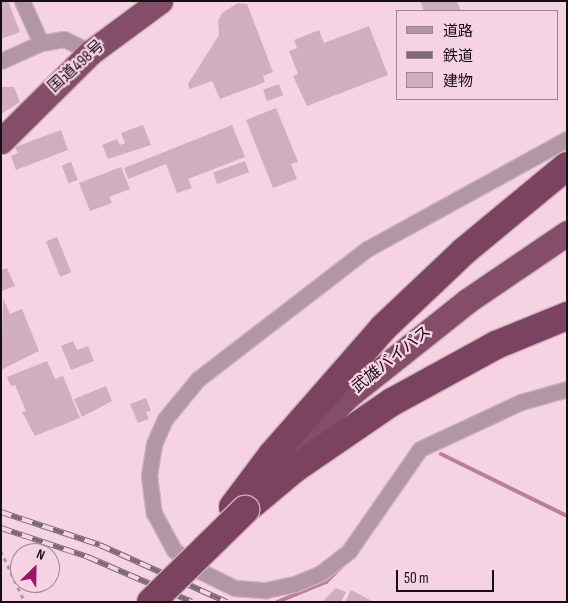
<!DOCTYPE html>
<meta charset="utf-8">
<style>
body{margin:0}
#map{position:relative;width:568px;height:603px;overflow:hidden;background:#f6d3e3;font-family:"Sofia Sans Condensed","Noto Sans JP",sans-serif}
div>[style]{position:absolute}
.stream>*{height:4px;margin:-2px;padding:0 2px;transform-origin:2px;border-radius:2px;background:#bc7d9d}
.building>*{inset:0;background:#d0aebe;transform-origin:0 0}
.path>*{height:2.5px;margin-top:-1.25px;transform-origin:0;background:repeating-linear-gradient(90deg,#b397a4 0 4px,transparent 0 8px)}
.roads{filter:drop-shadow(1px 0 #ceb0be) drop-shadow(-1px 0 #ceb0be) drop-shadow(0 1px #ceb0be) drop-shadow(0 -1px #ceb0be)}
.minor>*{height:15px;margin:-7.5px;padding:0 7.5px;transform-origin:7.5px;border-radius:7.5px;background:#b396a4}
.trunk>*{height:25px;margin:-12.5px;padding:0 12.5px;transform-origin:12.5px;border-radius:12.5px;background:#844e6a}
.motorway>*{height:28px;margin:-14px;padding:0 14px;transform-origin:14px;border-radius:14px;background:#7c4361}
.rail>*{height:5.5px;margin-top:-2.75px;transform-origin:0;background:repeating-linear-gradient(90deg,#f6d3e3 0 11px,#7f6973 0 22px);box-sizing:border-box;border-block:1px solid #7f6973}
.bridges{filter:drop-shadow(1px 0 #ceb0be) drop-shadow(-1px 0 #ceb0be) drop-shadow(0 1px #ceb0be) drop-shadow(0 -1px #ceb0be)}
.motorway-bridge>*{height:28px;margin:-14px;padding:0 14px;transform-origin:14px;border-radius:14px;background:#7c4361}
span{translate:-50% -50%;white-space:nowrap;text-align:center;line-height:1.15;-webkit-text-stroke:4.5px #f6d3e3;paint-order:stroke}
.street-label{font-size:16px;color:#190e14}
.frame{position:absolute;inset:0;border:2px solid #190e14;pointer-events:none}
.legend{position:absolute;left:396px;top:10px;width:162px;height:90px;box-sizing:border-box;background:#f6d3e3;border:1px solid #9e8490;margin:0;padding:6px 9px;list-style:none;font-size:15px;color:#190e14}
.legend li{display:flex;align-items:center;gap:10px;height:25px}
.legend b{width:25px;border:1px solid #9e8490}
.north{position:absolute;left:10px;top:543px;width:50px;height:50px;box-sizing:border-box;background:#f6d3e3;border:1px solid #9e8490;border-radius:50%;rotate:23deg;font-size:14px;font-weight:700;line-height:20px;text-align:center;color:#190e14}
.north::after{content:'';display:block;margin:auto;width:18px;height:22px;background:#9b176a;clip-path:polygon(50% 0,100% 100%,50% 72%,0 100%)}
.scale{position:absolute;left:396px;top:570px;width:98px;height:22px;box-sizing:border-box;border:2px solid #190e14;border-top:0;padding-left:6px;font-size:15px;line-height:18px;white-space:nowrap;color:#190e14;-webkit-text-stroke:4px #f6d3e3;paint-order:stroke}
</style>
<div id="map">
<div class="stream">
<i style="left:441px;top:454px;width:140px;rotate:26.2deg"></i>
<i style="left:277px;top:602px;width:53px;rotate:-22.2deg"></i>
<i style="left:326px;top:582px;width:24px;rotate:-45deg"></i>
</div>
<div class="building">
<i style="clip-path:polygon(1px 1px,8px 1px,20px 32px,1px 39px)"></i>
<i style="clip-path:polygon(420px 1px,457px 1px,461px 11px,424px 11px)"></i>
<i style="clip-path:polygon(238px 3px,247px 4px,273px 72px,263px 76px,265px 82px,220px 99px,212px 81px,190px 89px,188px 84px,219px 35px,218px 21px,222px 13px)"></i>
<i style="clip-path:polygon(369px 26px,388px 75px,307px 106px,293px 76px,298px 74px,289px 51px,297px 48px,294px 40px,319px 30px,324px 43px)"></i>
<i style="left:279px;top:84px;width:12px;height:17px;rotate:70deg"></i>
<i style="clip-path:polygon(1px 87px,14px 87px,20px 102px,1px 114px)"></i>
<i style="clip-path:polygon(276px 108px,298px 162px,291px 164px,297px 179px,273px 188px,246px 120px)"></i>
<i style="clip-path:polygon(143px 125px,151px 145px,108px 159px,102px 145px,117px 139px,120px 145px,125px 143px,121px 133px)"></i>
<i style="clip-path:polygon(232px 125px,245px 157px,188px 179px,192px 188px,177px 193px,166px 164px,128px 179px,124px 168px)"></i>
<i style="clip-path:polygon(61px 130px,68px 150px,16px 170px,11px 156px,18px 153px,15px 147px)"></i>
<i style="left:245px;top:161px;width:12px;height:34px;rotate:70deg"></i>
<i style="left:71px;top:162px;width:19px;height:10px;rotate:69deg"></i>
<i style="clip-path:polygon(121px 167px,130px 189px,109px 197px,112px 203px,90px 211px,79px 183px)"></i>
<i style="left:57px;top:237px;width:38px;height:12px;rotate:68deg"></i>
<i style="clip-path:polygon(7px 268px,15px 286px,1px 291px,1px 270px)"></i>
<i style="clip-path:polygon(3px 298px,10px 314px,22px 309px,39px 351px,1px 370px)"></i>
<i style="clip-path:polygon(73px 341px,77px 350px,88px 346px,94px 361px,71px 370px,61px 346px)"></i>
<i style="clip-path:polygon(47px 361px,55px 379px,63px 376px,80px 418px,35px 436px,22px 412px,26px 411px,15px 385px,11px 386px,7px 377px)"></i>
<i style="clip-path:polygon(106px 386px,112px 401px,82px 417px,74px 399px)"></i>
<i style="clip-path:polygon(146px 398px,151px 411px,146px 412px,149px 419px,138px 423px,130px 404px)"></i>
<i style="clip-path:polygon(336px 588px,346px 592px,341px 602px,322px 602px)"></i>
<i style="clip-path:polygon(351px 590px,374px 602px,345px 602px)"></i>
</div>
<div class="path">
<i style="left:1px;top:551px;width:56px;rotate:64.8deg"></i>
</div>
<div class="roads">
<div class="minor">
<i style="left:22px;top:1px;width:46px;rotate:65.7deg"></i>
<i style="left:1px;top:61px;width:44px;rotate:-24.2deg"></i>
<i style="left:41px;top:43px;width:23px;rotate:-10deg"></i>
<i style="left:64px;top:39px;width:30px;rotate:26deg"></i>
<i style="left:567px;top:139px;width:228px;rotate:151.2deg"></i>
<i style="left:367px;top:249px;width:213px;rotate:142.4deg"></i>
<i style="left:198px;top:379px;width:52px;rotate:129.5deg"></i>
<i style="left:165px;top:419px;width:27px;rotate:114deg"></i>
<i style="left:154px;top:444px;width:31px;rotate:99deg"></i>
<i style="left:149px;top:475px;width:38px;rotate:83deg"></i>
<i style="left:154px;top:513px;width:42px;rotate:61.6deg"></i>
<i style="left:174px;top:550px;width:36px;rotate:38deg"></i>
<i style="left:202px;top:572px;width:37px;rotate:26deg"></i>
<i style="left:235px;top:588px;width:31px;rotate:4deg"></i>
<i style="left:266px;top:590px;width:30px;rotate:-12deg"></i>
<i style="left:295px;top:584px;width:28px;rotate:-23deg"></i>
<i style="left:321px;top:573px;width:36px;rotate:-38deg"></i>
<i style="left:349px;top:551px;width:124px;rotate:-55.2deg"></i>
<i style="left:420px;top:449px;width:111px;rotate:-25deg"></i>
<i style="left:521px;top:402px;width:48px;rotate:-15.8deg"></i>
</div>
<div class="trunk">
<i style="left:1px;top:141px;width:127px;rotate:-44.7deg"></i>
<i style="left:91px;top:52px;width:86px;rotate:-36.5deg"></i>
<i style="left:286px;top:456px;width:88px;rotate:-44.1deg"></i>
<i style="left:349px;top:395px;width:151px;rotate:-38.5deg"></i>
<i style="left:467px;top:301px;width:121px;rotate:-34.2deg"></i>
</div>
<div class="motorway">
<i style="left:233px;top:507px;width:65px;rotate:-53.1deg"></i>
<i style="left:272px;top:455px;width:169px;rotate:-48.8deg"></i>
<i style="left:383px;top:328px;width:110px;rotate:-43.5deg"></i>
<i style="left:463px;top:252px;width:135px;rotate:-39.6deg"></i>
<i style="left:245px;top:510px;width:64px;rotate:-39.9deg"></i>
<i style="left:294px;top:469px;width:119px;rotate:-34.4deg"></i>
<i style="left:392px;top:402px;width:119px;rotate:-28.7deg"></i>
<i style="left:496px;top:345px;width:77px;rotate:-22.2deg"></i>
</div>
</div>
<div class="rail">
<i style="left:1px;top:512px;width:104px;rotate:18.4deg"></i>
<i style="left:100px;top:545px;width:139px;rotate:24.2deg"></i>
<i style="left:1px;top:528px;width:92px;rotate:18.4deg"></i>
<i style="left:88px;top:557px;width:113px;rotate:23.4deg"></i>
</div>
<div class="bridges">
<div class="motorway-bridge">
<i style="left:151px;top:602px;width:132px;rotate:-44.4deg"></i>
</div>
</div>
<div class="street-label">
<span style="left:77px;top:67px;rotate:-42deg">国道498号</span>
<span style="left:392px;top:360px;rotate:-39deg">武雄バイパス</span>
</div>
<div class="frame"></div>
<ul class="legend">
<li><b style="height:6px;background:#b396a4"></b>道路</li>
<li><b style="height:6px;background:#7f6973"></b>鉄道</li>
<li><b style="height:14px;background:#d0aebe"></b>建物</li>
</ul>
<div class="north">N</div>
<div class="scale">50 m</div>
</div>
